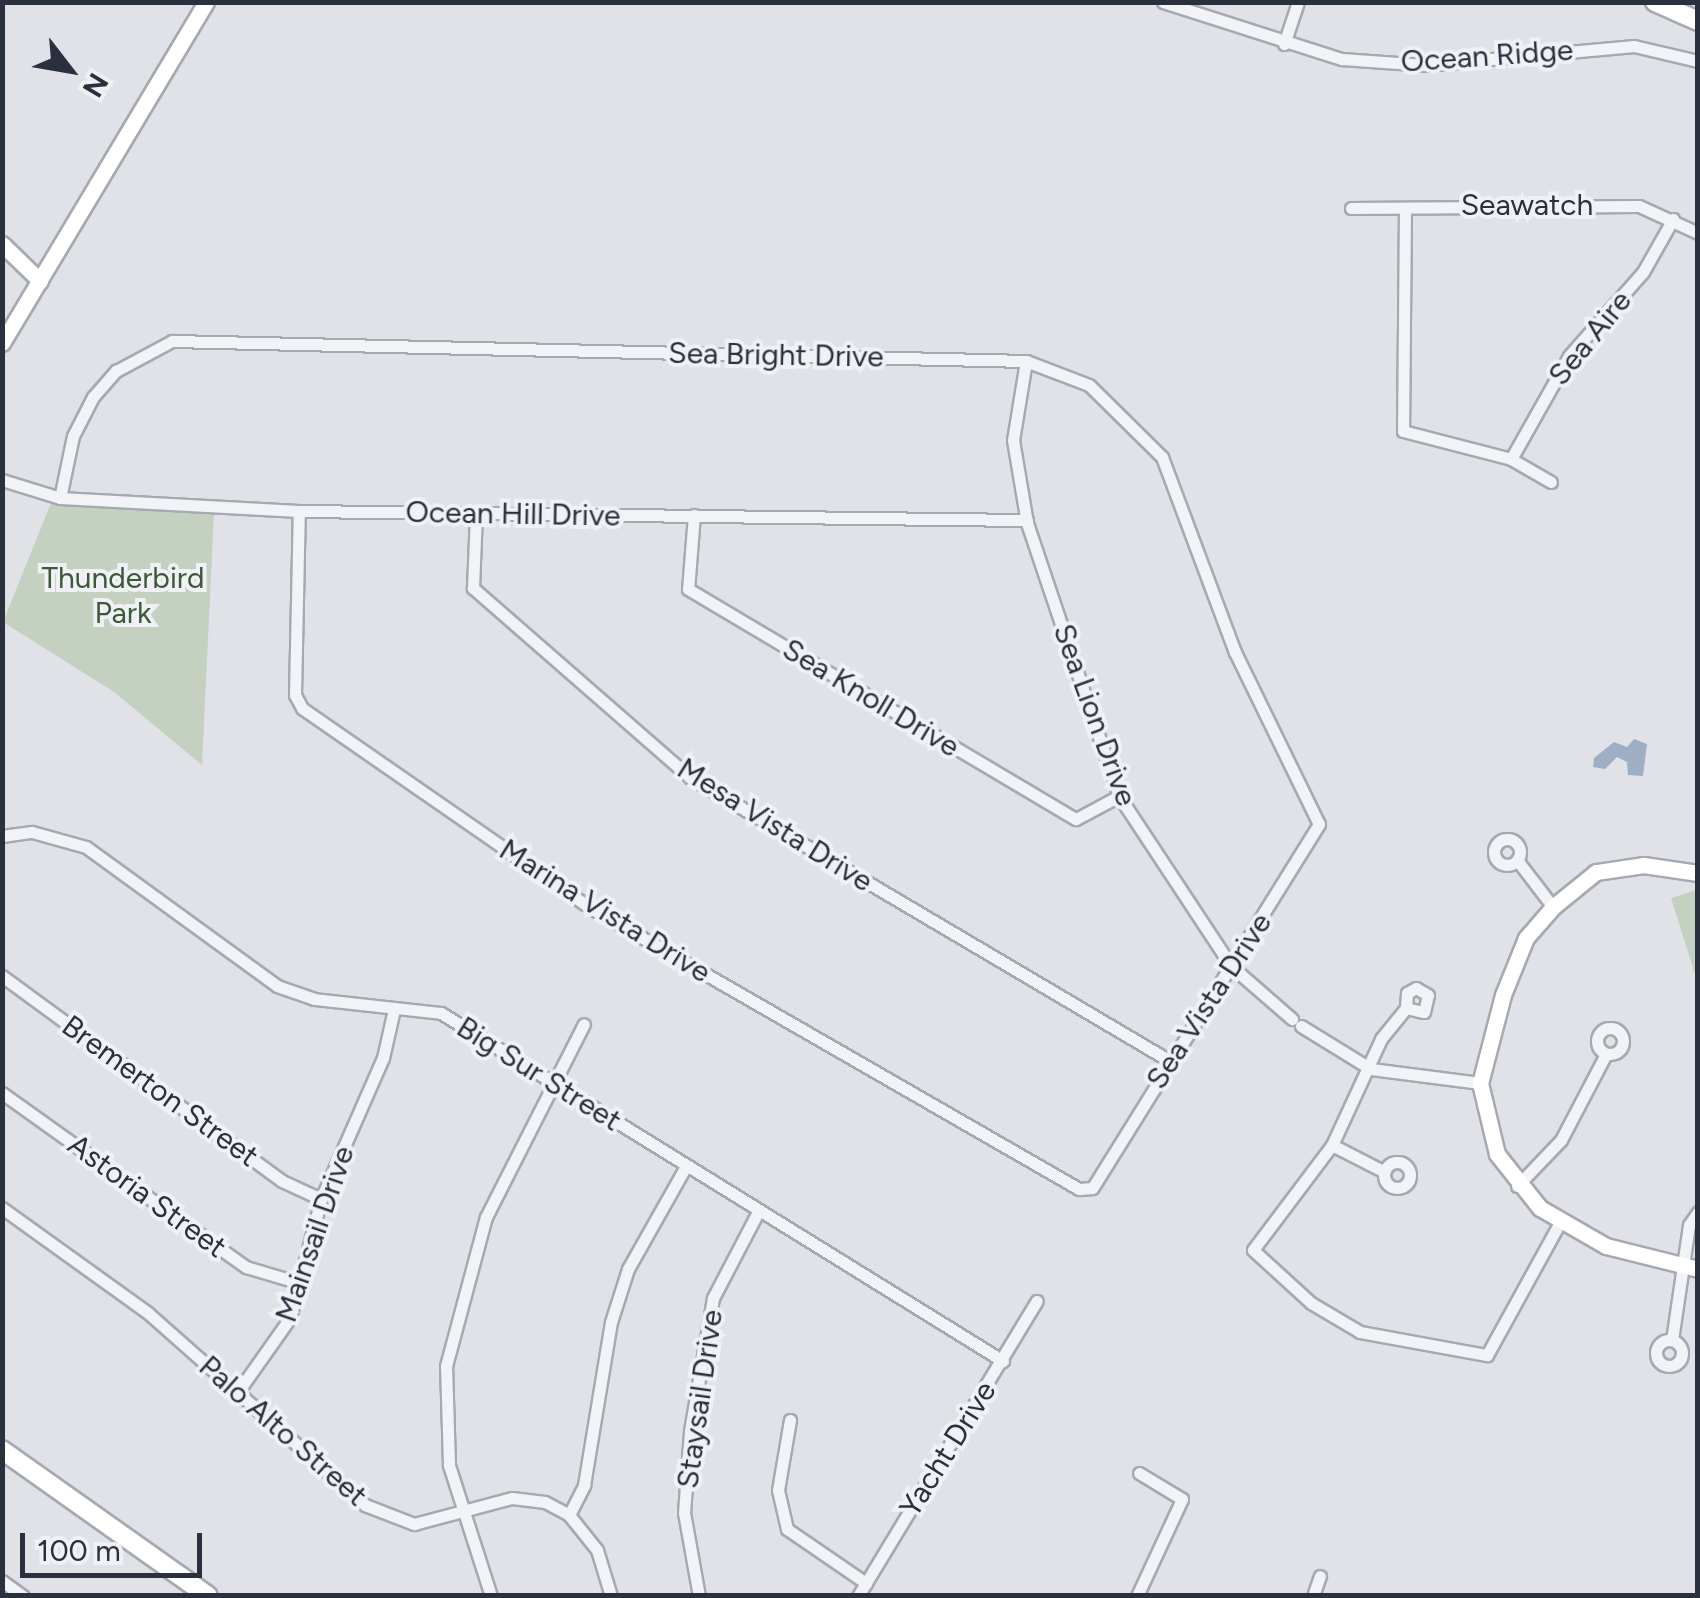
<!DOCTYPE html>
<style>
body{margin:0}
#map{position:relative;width:1700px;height:1598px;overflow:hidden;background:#e0e2e8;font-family:Figtree,sans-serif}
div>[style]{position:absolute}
.green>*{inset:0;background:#c4d1c1}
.water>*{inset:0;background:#9daec5}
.roads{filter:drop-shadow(2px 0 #a6a9b2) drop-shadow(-2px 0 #a6a9b2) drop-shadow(0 2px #a6a9b2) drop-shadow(0 -2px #a6a9b2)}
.street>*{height:11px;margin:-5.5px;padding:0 5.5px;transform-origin:5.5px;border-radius:5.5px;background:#f2f3f6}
.street>.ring{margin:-5.5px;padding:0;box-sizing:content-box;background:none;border:11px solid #f2f3f6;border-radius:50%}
.secondary>*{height:15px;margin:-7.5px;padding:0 7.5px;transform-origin:7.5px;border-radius:7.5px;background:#fff}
.primary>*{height:18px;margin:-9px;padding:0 9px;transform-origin:9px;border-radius:9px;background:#fff}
span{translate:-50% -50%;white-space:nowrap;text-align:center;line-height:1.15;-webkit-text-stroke:8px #eff1f5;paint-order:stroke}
.street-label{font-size:30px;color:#2a303e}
.park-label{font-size:30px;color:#3c5838}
.frame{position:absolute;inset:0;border:5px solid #2a303e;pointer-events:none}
.north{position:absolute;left:20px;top:20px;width:100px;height:100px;-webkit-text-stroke:8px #eff1f5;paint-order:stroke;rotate:121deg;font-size:28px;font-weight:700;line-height:40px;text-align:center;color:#2a303e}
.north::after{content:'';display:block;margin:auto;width:35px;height:45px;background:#2a303e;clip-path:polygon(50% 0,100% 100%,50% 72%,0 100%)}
.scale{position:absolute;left:20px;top:1533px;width:182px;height:45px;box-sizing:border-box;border:5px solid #2a303e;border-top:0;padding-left:12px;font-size:30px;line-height:35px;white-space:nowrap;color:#2a303e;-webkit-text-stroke:8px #eff1f5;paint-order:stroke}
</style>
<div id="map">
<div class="green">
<i style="clip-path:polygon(51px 503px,214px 513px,202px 765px,114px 692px,3px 622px)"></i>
<i style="clip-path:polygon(1697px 890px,1698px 890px,1697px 981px,1671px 898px)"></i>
</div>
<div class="water">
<i style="clip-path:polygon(1634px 739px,1647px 744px,1643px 776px,1628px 775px,1627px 762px,1617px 757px,1605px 769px,1593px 767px,1594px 758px,1614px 742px,1627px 747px)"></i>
</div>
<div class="roads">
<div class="street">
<i style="left:1163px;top:2px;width:188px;rotate:17.7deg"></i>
<i style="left:1342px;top:59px;width:84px;rotate:4.1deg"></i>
<i style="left:1426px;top:65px;width:209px;rotate:-5.2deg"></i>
<i style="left:1634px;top:46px;width:66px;rotate:13.2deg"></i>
<i style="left:1284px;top:44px;width:44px;rotate:-71.6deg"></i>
<i style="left:1351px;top:208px;width:288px;rotate:-0.4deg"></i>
<i style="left:1639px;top:206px;width:65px;rotate:24.6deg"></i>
<i style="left:1405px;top:208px;width:223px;rotate:90.5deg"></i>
<i style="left:1403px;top:431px;width:112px;rotate:14.5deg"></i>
<i style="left:1511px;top:459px;width:46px;rotate:29.9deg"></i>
<i style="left:1026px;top:361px;width:80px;rotate:99.3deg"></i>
<i style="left:1013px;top:440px;width:84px;rotate:80.4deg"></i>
<i style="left:1027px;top:523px;width:288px;rotate:71.4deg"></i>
<i style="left:1119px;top:796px;width:204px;rotate:56.6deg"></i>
<i style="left:1231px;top:966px;width:81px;rotate:41deg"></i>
<i style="left:1511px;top:459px;width:118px;rotate:-60.6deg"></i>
<i style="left:1569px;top:356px;width:112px;rotate:-48.6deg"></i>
<i style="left:1643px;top:272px;width:61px;rotate:-60.5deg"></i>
<i style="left:2px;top:480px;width:61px;rotate:17.2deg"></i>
<i style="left:60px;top:498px;width:239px;rotate:3.1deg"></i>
<i style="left:299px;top:511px;width:728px;rotate:0.71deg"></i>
<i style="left:60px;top:498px;width:63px;rotate:-78.2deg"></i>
<i style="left:73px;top:436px;width:44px;rotate:-62.9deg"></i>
<i style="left:93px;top:397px;width:35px;rotate:-49deg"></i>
<i style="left:116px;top:371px;width:64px;rotate:-28.2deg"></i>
<i style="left:172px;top:341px;width:854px;rotate:1.34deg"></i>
<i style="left:1026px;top:361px;width:67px;rotate:20.9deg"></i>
<i style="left:1089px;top:385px;width:103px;rotate:44.6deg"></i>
<i style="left:1162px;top:457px;width:208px;rotate:69.5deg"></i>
<i style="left:1235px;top:652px;width:191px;rotate:64deg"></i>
<i style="left:1319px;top:824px;width:429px;rotate:121.9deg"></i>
<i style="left:1092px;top:1188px;width:13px;rotate:176deg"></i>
<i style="left:1079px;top:1189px;width:565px;rotate:-150.08deg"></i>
<i style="left:589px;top:907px;width:349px;rotate:-145.3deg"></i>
<i style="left:302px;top:708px;width:15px;rotate:-118deg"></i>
<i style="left:295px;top:695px;width:184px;rotate:-88.8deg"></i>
<i style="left:476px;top:513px;width:75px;rotate:92.3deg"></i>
<i style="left:473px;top:588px;width:289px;rotate:41.1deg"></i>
<i style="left:691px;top:778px;width:556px;rotate:30.58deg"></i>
<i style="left:694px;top:515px;width:74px;rotate:94.6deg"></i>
<i style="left:688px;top:589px;width:451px;rotate:30.7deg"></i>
<i style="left:1076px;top:819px;width:49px;rotate:-28.1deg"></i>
<i style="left:2px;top:836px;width:30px;rotate:-8deg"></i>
<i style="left:32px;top:832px;width:56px;rotate:15.5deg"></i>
<i style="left:86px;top:847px;width:236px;rotate:36deg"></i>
<i style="left:277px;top:986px;width:39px;rotate:19deg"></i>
<i style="left:314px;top:999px;width:128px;rotate:6.3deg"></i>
<i style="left:441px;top:1013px;width:661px;rotate:31.77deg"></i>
<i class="ring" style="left:1494px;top:839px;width:15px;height:15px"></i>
<i style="left:1517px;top:860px;width:59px;rotate:52.5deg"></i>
<i style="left:2px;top:976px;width:347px;rotate:36.2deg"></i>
<i style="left:282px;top:1181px;width:43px;rotate:24.8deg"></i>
<i style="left:1406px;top:1008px;width:18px;rotate:13deg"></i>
<i style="left:1424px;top:1012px;width:17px;rotate:-77deg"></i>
<i style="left:1428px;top:995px;width:14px;rotate:-150deg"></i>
<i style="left:1416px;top:988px;width:10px;rotate:151deg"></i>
<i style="left:1407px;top:993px;width:15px;rotate:94deg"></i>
<i style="left:1406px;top:1008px;width:40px;rotate:129deg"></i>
<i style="left:1381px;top:1039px;width:117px;rotate:114.8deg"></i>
<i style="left:1332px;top:1145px;width:131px;rotate:127deg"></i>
<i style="left:1253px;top:1250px;width:79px;rotate:42.4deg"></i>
<i style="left:1311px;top:1303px;width:57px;rotate:30.6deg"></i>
<i style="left:1360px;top:1332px;width:129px;rotate:10.3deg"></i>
<i style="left:1487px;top:1355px;width:152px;rotate:-61.2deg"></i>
<i style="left:1301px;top:1026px;width:82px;rotate:31.6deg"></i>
<i style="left:1371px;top:1069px;width:110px;rotate:7.3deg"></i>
<i class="ring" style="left:1597px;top:1028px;width:15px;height:15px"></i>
<i style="left:2px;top:1093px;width:300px;rotate:35.5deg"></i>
<i style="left:246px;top:1267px;width:56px;rotate:16.5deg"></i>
<i style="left:1332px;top:1145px;width:59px;rotate:27deg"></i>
<i class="ring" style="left:1384px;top:1162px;width:15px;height:15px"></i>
<i style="left:1517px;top:1186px;width:64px;rotate:-46.3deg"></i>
<i style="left:1561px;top:1140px;width:97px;rotate:-62.4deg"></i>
<i style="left:2px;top:1208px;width:180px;rotate:35.7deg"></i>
<i style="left:148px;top:1313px;width:290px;rotate:41.5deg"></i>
<i style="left:365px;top:1505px;width:53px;rotate:21.2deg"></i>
<i style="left:414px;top:1524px;width:101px;rotate:-14.9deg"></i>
<i style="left:512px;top:1498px;width:33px;rotate:7deg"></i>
<i style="left:545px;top:1502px;width:27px;rotate:28deg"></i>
<i style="left:569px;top:1515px;width:45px;rotate:51.3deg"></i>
<i style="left:597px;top:1550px;width:48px;rotate:73.1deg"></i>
<i style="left:1672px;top:1340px;width:116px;rotate:-81.6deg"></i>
<i style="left:1689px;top:1225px;width:16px;rotate:-55deg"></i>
<i class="ring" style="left:1656px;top:1340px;width:15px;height:15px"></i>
<i style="left:237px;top:1393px;width:92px;rotate:-54.8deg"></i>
<i style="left:290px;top:1318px;width:123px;rotate:-75.4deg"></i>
<i style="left:321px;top:1199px;width:154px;rotate:-66.3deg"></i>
<i style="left:383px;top:1058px;width:50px;rotate:-77.3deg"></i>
<i style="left:790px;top:1420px;width:71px;rotate:99.7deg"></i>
<i style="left:778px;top:1490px;width:40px;rotate:77deg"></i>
<i style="left:787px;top:1529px;width:96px;rotate:34.4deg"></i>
<i style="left:569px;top:1515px;width:34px;rotate:-63deg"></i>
<i style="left:584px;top:1485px;width:165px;rotate:-80.6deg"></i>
<i style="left:611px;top:1322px;width:56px;rotate:-72.2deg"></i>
<i style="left:628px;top:1269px;width:116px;rotate:-60.6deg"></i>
<i style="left:2px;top:1581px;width:26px;rotate:36deg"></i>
<i style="left:491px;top:1596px;width:138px;rotate:-107.8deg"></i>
<i style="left:449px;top:1465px;width:99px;rotate:-91.7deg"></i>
<i style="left:446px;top:1366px;width:154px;rotate:-75deg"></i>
<i style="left:486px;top:1217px;width:216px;rotate:-63.1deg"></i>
<i style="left:699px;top:1596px;width:84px;rotate:-100.2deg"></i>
<i style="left:684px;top:1513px;width:82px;rotate:-85.8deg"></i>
<i style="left:690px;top:1431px;width:135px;rotate:-80.2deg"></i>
<i style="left:713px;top:1298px;width:97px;rotate:-62.4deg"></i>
<i style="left:858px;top:1596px;width:345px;rotate:-58.8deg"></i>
<i style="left:1137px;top:1596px;width:107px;rotate:-65.1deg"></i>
<i style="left:1182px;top:1499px;width:50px;rotate:-148.8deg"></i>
<i style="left:1313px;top:1596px;width:21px;rotate:-71deg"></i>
</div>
<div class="secondary">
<i style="left:2px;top:244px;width:53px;rotate:44.2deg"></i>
<i style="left:2px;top:343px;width:397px;rotate:-59.1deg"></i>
<i style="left:1698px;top:873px;width:55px;rotate:-171.6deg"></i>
<i style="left:1644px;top:865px;width:49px;rotate:171.7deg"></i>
<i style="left:1596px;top:872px;width:55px;rotate:140.9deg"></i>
<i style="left:1553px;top:907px;width:41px;rotate:131.1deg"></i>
<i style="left:1526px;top:938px;width:61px;rotate:112deg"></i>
<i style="left:1503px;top:995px;width:91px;rotate:104.6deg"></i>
<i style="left:1480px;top:1083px;width:73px;rotate:76.5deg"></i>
<i style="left:1497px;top:1154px;width:69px;rotate:51.5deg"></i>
<i style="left:1540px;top:1208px;width:76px;rotate:29.9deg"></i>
<i style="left:1606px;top:1246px;width:95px;rotate:14deg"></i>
</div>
<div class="primary">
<i style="left:1655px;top:2px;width:47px;rotate:23.8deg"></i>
<i style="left:2px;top:1450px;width:252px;rotate:35.3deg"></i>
</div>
</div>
<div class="street-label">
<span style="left:1487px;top:56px;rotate:-4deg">Ocean Ridge</span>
<span style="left:1527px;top:205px">Seawatch</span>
<span style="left:1590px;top:338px;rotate:-51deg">Sea Aire</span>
<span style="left:776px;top:355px;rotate:1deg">Sea Bright Drive</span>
<span style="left:513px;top:514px;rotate:1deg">Ocean Hill Drive</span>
<span style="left:871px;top:698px;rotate:31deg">Sea Knoll Drive</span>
<span style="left:1095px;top:715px;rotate:70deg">Sea Lion Drive</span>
<span style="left:775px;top:825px;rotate:32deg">Mesa Vista Drive</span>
<span style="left:605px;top:911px;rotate:32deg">Marina Vista Drive</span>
<span style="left:1209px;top:1001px;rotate:-57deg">Sea Vista Drive</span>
<span style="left:539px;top:1074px;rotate:32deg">Big Sur Street</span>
<span style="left:160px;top:1091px;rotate:36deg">Bremerton Street</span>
<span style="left:147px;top:1196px;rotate:36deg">Astoria Street</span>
<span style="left:315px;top:1234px;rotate:-71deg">Mainsail Drive</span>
<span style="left:700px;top:1399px;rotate:-82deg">Staysail Drive</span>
<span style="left:283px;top:1431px;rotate:41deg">Palo Alto Street</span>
<span style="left:948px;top:1449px;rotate:-58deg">Yacht Drive</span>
</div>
<div class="park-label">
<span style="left:123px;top:595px">Thunderbird<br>Park</span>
</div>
<div class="frame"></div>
<div class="north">N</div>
<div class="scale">100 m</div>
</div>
